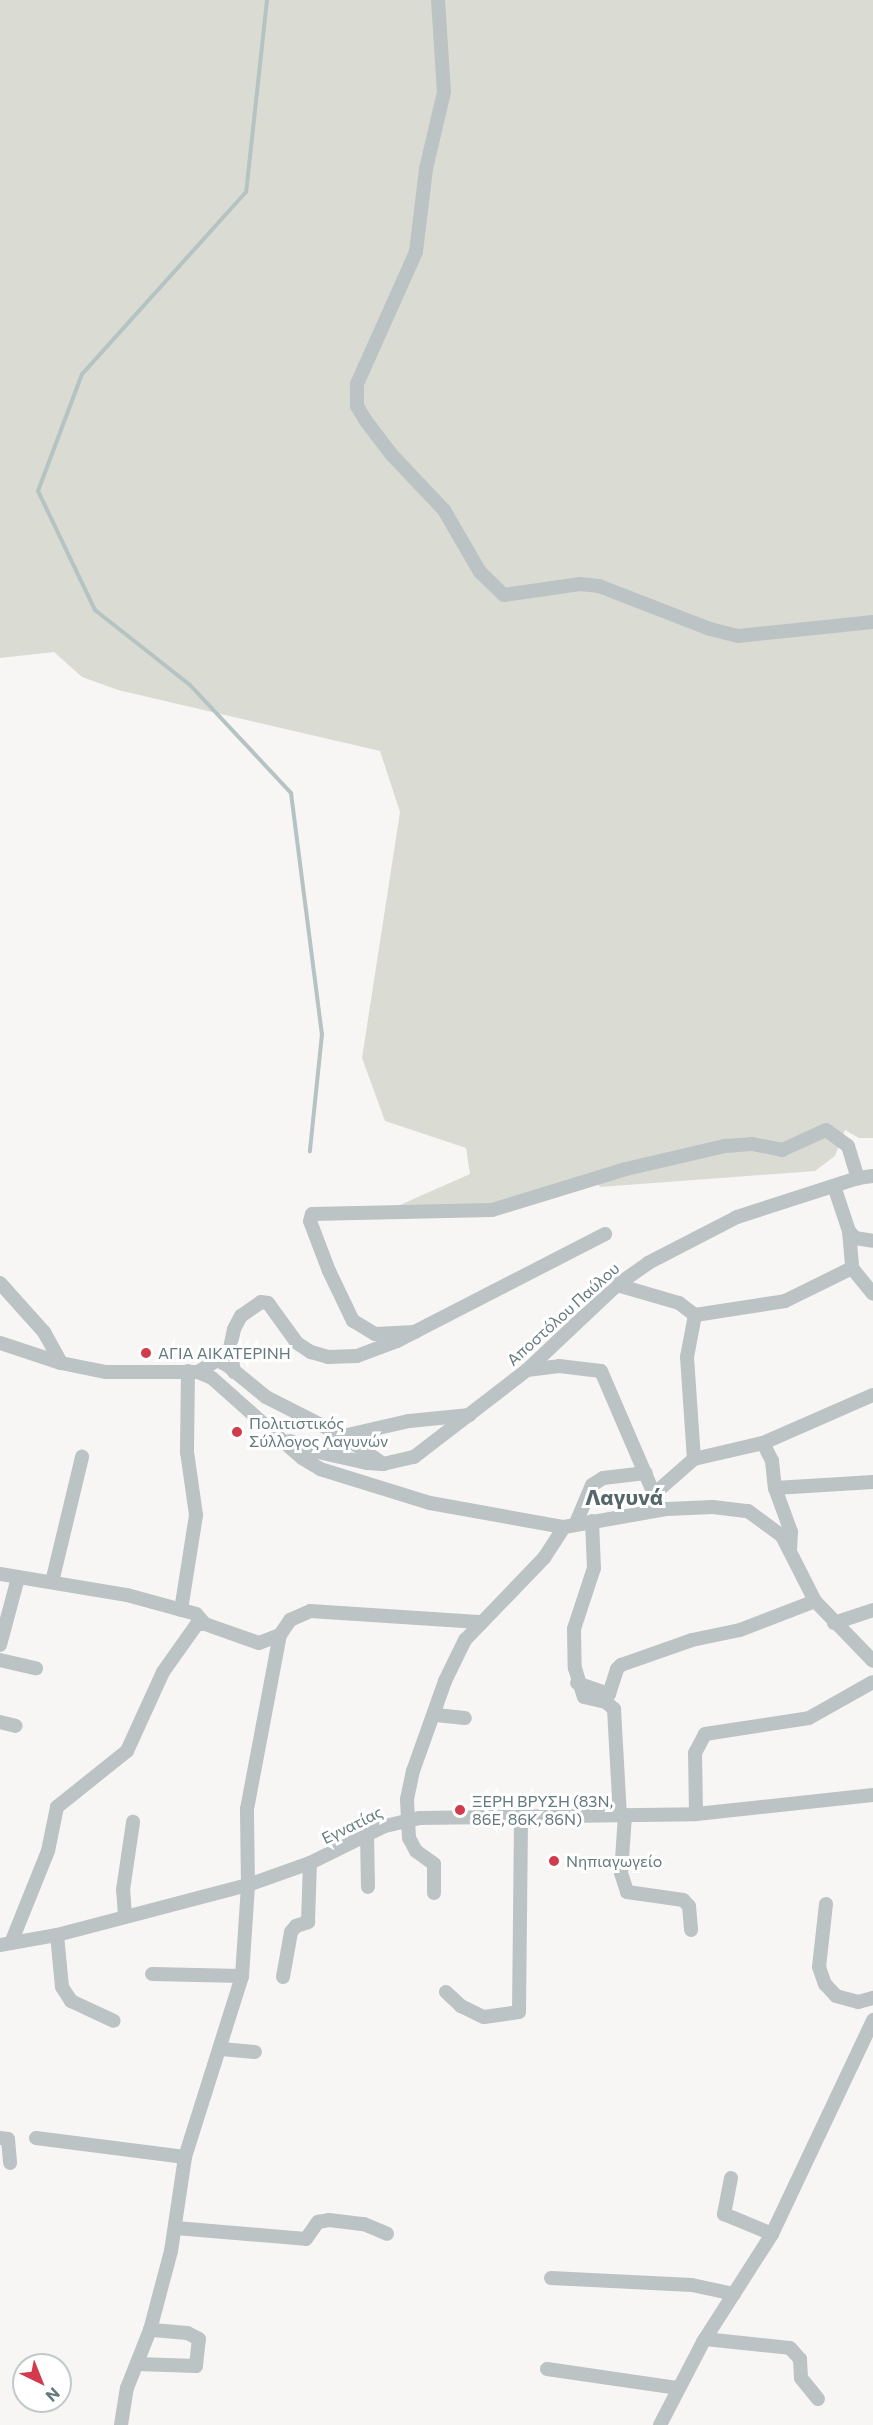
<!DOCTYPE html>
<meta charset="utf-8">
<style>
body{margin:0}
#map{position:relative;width:873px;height:2425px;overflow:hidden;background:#f7f6f5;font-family:Commissioner,sans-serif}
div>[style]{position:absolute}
.green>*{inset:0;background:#dadcd4}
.stream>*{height:4px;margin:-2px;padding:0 2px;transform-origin:2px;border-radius:2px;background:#b5c4c3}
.minor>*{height:14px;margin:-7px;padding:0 7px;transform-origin:7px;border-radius:7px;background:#bcc3c4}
.dots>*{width:16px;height:16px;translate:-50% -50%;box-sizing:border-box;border:3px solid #fff;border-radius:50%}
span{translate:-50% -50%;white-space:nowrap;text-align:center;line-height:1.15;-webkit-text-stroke:6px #fff;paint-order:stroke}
.street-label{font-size:16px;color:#657a7d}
.poi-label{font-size:16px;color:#657a7d}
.left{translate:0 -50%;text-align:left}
.district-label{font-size:22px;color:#576769;font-weight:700}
.north{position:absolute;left:12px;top:2353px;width:60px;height:60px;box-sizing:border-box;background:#fff;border:2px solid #c1cacb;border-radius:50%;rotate:137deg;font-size:16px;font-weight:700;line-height:24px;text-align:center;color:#657a7d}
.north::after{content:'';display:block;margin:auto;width:21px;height:27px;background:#d23b4b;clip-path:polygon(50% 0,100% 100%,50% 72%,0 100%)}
</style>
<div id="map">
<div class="green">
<i style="clip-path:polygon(0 0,873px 0,873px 1138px,859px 1138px,845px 1130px,835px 1156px,815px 1171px,600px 1187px,592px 1173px,488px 1205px,384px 1212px,470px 1174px,466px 1148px,385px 1121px,362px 1058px,400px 812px,380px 751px,118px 690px,82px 677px,54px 652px,0 658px)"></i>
</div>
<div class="stream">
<i style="left:267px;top:0;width:193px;rotate:96.2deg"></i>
<i style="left:246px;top:192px;width:245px;rotate:132deg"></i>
<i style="left:82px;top:374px;width:125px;rotate:110.6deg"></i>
<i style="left:38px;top:491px;width:132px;rotate:64.4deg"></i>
<i style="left:95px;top:610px;width:121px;rotate:38.3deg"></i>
<i style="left:190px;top:685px;width:148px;rotate:46.9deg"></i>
<i style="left:291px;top:793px;width:243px;rotate:82.7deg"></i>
<i style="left:322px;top:1034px;width:118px;rotate:95.9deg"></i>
</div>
<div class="minor">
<i style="left:438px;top:0;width:92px;rotate:86.3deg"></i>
<i style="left:444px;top:92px;width:79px;rotate:103.2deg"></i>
<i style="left:426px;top:169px;width:84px;rotate:96.9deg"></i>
<i style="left:416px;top:252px;width:145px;rotate:114.1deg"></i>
<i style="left:357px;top:384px;width:22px;rotate:90deg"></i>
<i style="left:357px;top:406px;width:17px;rotate:59deg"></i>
<i style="left:366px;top:421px;width:43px;rotate:52.6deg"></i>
<i style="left:392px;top:455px;width:76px;rotate:46.6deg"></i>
<i style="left:444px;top:510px;width:72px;rotate:59.9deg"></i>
<i style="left:480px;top:572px;width:33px;rotate:44deg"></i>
<i style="left:504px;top:595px;width:77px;rotate:-8.2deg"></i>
<i style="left:580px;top:584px;width:19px;rotate:6deg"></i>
<i style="left:599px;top:586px;width:119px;rotate:21.2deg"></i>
<i style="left:710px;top:629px;width:29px;rotate:14deg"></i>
<i style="left:738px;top:636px;width:136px;rotate:-5.9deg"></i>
<i style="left:834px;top:1186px;width:47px;rotate:71.6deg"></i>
<i style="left:849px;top:1231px;width:9px;rotate:49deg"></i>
<i style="left:855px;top:1238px;width:18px;rotate:9deg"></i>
<i style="left:849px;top:1231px;width:37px;rotate:85deg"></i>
<i style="left:852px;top:1268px;width:33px;rotate:51deg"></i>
<i style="left:0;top:1283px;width:66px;rotate:48.1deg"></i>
<i style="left:44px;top:1332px;width:35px;rotate:61deg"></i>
<i style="left:617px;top:1285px;width:65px;rotate:16.2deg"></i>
<i style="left:679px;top:1303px;width:20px;rotate:37deg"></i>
<i style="left:695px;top:1315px;width:91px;rotate:-8.8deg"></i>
<i style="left:785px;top:1301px;width:75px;rotate:-26.2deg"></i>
<i style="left:695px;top:1315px;width:43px;rotate:100.8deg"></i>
<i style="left:687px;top:1357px;width:102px;rotate:86.1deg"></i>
<i style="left:694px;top:1459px;width:71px;rotate:-13.1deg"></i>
<i style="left:763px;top:1443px;width:20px;rotate:63deg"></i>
<i style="left:772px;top:1461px;width:27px;rotate:84deg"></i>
<i style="left:775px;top:1488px;width:47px;rotate:70deg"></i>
<i style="left:791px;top:1532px;width:17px;rotate:93deg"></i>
<i style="left:415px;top:1332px;width:40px;rotate:177.1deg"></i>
<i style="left:375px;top:1334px;width:26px;rotate:-149deg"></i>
<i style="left:353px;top:1321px;width:55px;rotate:-115.6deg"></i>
<i style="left:329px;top:1271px;width:53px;rotate:-110.8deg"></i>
<i style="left:310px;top:1221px;width:7px;rotate:-74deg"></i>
<i style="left:312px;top:1214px;width:180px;rotate:-1.3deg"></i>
<i style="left:492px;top:1210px;width:140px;rotate:-17deg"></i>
<i style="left:626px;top:1169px;width:102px;rotate:-13.1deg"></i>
<i style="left:725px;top:1146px;width:27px;rotate:-4deg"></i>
<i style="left:752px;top:1144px;width:31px;rotate:11deg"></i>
<i style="left:782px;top:1150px;width:48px;rotate:-24.4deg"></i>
<i style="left:826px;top:1130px;width:27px;rotate:36deg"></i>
<i style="left:848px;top:1146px;width:34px;rotate:73deg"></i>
<i style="left:0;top:1343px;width:64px;rotate:18.2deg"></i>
<i style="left:61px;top:1363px;width:46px;rotate:11.3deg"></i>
<i style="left:106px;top:1372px;width:92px"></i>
<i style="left:198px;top:1372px;width:15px;rotate:23deg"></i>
<i style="left:212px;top:1378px;width:120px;rotate:41.6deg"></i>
<i style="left:302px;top:1458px;width:21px;rotate:31deg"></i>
<i style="left:320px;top:1469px;width:115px;rotate:17.2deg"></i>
<i style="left:430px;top:1503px;width:136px;rotate:10.2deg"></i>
<i style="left:564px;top:1527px;width:105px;rotate:-9.9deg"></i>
<i style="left:667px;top:1509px;width:46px;rotate:-2.5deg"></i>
<i style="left:713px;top:1507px;width:35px;rotate:7deg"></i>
<i style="left:748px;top:1511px;width:42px;rotate:36.3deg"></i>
<i style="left:782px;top:1536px;width:73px;rotate:63.1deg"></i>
<i style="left:815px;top:1601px;width:83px;rotate:46deg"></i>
<i style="left:527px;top:1370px;width:32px;rotate:-7deg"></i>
<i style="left:559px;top:1366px;width:42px;rotate:6.8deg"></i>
<i style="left:601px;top:1371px;width:134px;rotate:66.7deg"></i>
<i style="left:198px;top:1372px;width:22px;rotate:-32deg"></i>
<i style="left:217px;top:1360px;width:11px;rotate:27deg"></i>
<i style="left:227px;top:1365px;width:50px;rotate:39.4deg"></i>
<i style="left:266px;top:1397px;width:86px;rotate:26.9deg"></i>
<i style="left:343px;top:1436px;width:49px;rotate:35deg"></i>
<i style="left:234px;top:1372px;width:24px;rotate:-99deg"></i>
<i style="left:230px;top:1348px;width:19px;rotate:-78deg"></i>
<i style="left:234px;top:1329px;width:15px;rotate:-62deg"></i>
<i style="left:241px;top:1316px;width:24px;rotate:-35deg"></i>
<i style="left:261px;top:1302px;width:7px;rotate:8deg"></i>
<i style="left:268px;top:1303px;width:49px;rotate:54.1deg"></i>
<i style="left:297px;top:1343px;width:17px;rotate:33deg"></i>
<i style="left:311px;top:1352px;width:18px;rotate:16deg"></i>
<i style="left:328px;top:1357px;width:29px;rotate:-2deg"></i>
<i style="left:357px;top:1356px;width:43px;rotate:-20.6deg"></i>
<i style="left:397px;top:1341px;width:234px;rotate:-27.2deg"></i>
<i style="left:343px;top:1436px;width:68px;rotate:-12.8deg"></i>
<i style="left:409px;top:1421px;width:61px;rotate:-5.6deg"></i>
<i style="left:290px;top:1441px;width:30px;rotate:21deg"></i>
<i style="left:318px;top:1452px;width:50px;rotate:12.7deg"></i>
<i style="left:367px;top:1463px;width:16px;rotate:4deg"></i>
<i style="left:383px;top:1464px;width:32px;rotate:-13deg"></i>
<i style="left:414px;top:1457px;width:143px;rotate:-37.6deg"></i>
<i style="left:527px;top:1370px;width:124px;rotate:-43.4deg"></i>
<i style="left:617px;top:1285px;width:38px;rotate:-35deg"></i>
<i style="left:648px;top:1263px;width:100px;rotate:-27.3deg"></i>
<i style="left:737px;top:1217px;width:127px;rotate:-17.9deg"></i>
<i style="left:858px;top:1178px;width:15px;rotate:-8deg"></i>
<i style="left:763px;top:1443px;width:120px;rotate:-23.6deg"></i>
<i style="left:775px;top:1488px;width:98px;rotate:-3.5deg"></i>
<i style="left:654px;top:1501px;width:7px;rotate:-90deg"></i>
<i style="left:654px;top:1494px;width:53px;rotate:-41.2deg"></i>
<i style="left:592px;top:1521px;width:47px;rotate:87.6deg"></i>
<i style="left:594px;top:1568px;width:64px;rotate:108.2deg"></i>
<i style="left:574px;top:1629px;width:39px;rotate:89deg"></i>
<i style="left:575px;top:1668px;width:30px;rotate:73deg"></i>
<i style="left:584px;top:1697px;width:23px;rotate:13deg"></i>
<i style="left:606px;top:1702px;width:11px;rotate:41deg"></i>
<i style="left:614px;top:1709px;width:106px;rotate:86.8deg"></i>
<i style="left:576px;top:1523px;width:41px;rotate:-67.2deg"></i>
<i style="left:592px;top:1485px;width:13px;rotate:-32deg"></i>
<i style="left:603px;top:1478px;width:43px;rotate:-6.6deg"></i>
<i style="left:0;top:1574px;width:129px;rotate:9.4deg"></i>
<i style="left:127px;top:1595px;width:72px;rotate:15.4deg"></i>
<i style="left:196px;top:1614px;width:13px;rotate:48deg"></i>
<i style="left:205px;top:1624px;width:57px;rotate:19.4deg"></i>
<i style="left:259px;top:1643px;width:22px;rotate:-21deg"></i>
<i style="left:280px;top:1635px;width:18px;rotate:-56deg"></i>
<i style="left:290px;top:1620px;width:22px;rotate:-24deg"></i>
<i style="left:310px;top:1611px;width:169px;rotate:3.7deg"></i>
<i style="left:52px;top:1582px;width:129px;rotate:-76.5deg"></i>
<i style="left:181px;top:1610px;width:96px;rotate:-81deg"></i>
<i style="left:196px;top:1515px;width:64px;rotate:-98.1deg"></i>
<i style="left:187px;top:1452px;width:81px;rotate:-89.3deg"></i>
<i style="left:834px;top:1623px;width:41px;rotate:-18.4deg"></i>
<i style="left:0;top:1645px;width:69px;rotate:-75deg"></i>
<i style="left:0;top:1660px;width:37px;rotate:13deg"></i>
<i style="left:577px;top:1683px;width:34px;rotate:19deg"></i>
<i style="left:609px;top:1694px;width:26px;rotate:-72deg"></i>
<i style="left:617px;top:1669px;width:6px;rotate:-45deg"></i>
<i style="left:621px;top:1665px;width:75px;rotate:-19.4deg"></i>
<i style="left:692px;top:1640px;width:49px;rotate:-11.8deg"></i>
<i style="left:740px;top:1630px;width:80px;rotate:-21.1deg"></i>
<i style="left:436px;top:1715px;width:29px;rotate:6deg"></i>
<i style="left:0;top:1722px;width:16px;rotate:14deg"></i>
<i style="left:696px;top:1814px;width:61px;rotate:-90.9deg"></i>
<i style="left:695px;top:1753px;width:21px;rotate:-62deg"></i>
<i style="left:705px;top:1734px;width:105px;rotate:-8.7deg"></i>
<i style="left:809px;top:1718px;width:73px;rotate:-29.4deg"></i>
<i style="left:625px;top:1815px;width:58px;rotate:93.9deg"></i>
<i style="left:621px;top:1873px;width:20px;rotate:72deg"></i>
<i style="left:627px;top:1892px;width:57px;rotate:8.1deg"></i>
<i style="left:683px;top:1900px;width:8px;rotate:45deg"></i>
<i style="left:689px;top:1906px;width:24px;rotate:85deg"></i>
<i style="left:367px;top:1835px;width:52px;rotate:88.9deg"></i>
<i style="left:434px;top:1893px;width:29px;rotate:-90deg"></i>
<i style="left:434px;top:1864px;width:22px;rotate:-144deg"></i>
<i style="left:416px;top:1851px;width:15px;rotate:-118deg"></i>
<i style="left:409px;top:1838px;width:39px;rotate:-93deg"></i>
<i style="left:407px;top:1799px;width:29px;rotate:-78deg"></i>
<i style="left:413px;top:1771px;width:96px;rotate:-70.4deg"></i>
<i style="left:445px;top:1681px;width:46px;rotate:-64deg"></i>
<i style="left:465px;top:1640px;width:114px;rotate:-46.1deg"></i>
<i style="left:544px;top:1558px;width:37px;rotate:-57deg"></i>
<i style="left:826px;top:1904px;width:63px;rotate:96.3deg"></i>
<i style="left:819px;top:1967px;width:18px;rotate:71deg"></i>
<i style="left:825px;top:1984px;width:16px;rotate:47deg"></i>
<i style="left:836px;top:1996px;width:23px;rotate:15deg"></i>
<i style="left:858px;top:2002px;width:16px;rotate:-15deg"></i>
<i style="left:125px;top:1916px;width:26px;rotate:-94deg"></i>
<i style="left:123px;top:1890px;width:69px;rotate:-81.6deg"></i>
<i style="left:57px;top:1935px;width:52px;rotate:84.5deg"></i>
<i style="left:62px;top:1987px;width:17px;rotate:57deg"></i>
<i style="left:71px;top:2001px;width:47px;rotate:24.9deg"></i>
<i style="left:11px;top:1943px;width:99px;rotate:-68.1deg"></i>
<i style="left:48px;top:1851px;width:45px;rotate:-78.4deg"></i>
<i style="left:57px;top:1807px;width:90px;rotate:-38.7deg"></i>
<i style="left:127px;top:1751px;width:87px;rotate:-65.5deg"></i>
<i style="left:163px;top:1672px;width:59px;rotate:-54.7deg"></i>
<i style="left:197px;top:1624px;width:8px"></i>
<i style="left:0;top:1945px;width:58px;rotate:-10deg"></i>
<i style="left:57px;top:1935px;width:197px;rotate:-14.7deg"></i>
<i style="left:248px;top:1885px;width:66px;rotate:-19.5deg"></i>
<i style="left:310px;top:1863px;width:84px;rotate:-26.3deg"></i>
<i style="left:385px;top:1826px;width:36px;rotate:-13deg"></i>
<i style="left:420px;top:1818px;width:276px;rotate:-0.8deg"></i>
<i style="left:696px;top:1814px;width:178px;rotate:-6.1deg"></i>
<i style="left:152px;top:1974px;width:90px;rotate:1.3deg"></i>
<i style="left:283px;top:1977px;width:46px;rotate:-79.9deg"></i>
<i style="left:291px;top:1932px;width:8px;rotate:-50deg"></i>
<i style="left:296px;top:1926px;width:13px;rotate:-18deg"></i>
<i style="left:308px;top:1922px;width:59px;rotate:-88.1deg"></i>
<i style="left:446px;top:1992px;width:21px;rotate:43deg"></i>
<i style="left:461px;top:2006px;width:25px;rotate:26deg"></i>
<i style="left:484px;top:2017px;width:35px;rotate:-8deg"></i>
<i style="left:519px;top:2012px;width:194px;rotate:-89.4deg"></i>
<i style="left:221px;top:2049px;width:34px;rotate:5deg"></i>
<i style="left:0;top:2138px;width:8px;rotate:7deg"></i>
<i style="left:8px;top:2139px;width:24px;rotate:85deg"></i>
<i style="left:36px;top:2138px;width:150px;rotate:7.3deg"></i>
<i style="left:731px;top:2178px;width:37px;rotate:101deg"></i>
<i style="left:724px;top:2214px;width:52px;rotate:22.6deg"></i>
<i style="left:176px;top:2228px;width:130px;rotate:4.8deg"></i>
<i style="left:306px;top:2239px;width:21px;rotate:-55deg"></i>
<i style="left:318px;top:2222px;width:11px;rotate:-10deg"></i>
<i style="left:329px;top:2220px;width:35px;rotate:7deg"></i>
<i style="left:364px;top:2224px;width:25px;rotate:23deg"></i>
<i style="left:551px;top:2278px;width:141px;rotate:2.8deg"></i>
<i style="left:692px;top:2285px;width:43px;rotate:12.1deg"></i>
<i style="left:705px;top:2339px;width:85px;rotate:6deg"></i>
<i style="left:790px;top:2348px;width:15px;rotate:48deg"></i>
<i style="left:800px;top:2359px;width:19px;rotate:87deg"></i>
<i style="left:801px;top:2378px;width:27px;rotate:51deg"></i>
<i style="left:138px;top:2364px;width:58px;rotate:2deg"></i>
<i style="left:196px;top:2366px;width:27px;rotate:-84deg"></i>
<i style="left:199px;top:2339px;width:13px;rotate:-153deg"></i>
<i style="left:187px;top:2333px;width:37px;rotate:-175deg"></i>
<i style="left:547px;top:2369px;width:131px;rotate:8.3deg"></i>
<i style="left:121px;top:2425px;width:37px;rotate:-81deg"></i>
<i style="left:127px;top:2388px;width:62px;rotate:-68.4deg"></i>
<i style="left:150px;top:2330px;width:82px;rotate:-75.1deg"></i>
<i style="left:171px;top:2251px;width:95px;rotate:-81.5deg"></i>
<i style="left:185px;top:2157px;width:190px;rotate:-72.5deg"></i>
<i style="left:242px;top:1976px;width:91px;rotate:-86.2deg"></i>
<i style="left:248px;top:1885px;width:76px;rotate:-90.8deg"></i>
<i style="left:247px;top:1809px;width:177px;rotate:-79.3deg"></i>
<i style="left:660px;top:2425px;width:93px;rotate:-62.6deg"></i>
<i style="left:703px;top:2342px;width:128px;rotate:-57.4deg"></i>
<i style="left:772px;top:2234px;width:237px;rotate:-64.7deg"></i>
</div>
<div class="dots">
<i style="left:146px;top:1353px;background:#d23b4b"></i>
<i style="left:237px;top:1432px;background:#d23b4b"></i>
<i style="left:460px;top:1810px;background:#d23b4b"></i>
<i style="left:554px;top:1861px;background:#d23b4b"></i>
</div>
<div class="street-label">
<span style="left:563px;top:1314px;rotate:-42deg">Αποστόλου Παύλου</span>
<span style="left:352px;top:1825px;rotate:-26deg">Εγνατίας</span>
</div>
<div class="poi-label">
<span class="left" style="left:158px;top:1353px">ΑΓΙΑ ΑΙΚΑΤΕΡΙΝΗ</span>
<span class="left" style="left:249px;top:1432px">Πολιτιστικός<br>Σύλλογος Λαγυνών</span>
<span class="left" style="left:472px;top:1810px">ΞΕΡΗ ΒΡΥΣΗ (83Ν,<br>86Ε, 86Κ, 86Ν)</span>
<span class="left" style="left:566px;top:1861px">Νηπιαγωγείο</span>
</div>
<div class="district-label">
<span style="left:624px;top:1497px">Λαγυνά</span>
</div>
<div class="north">N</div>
</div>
